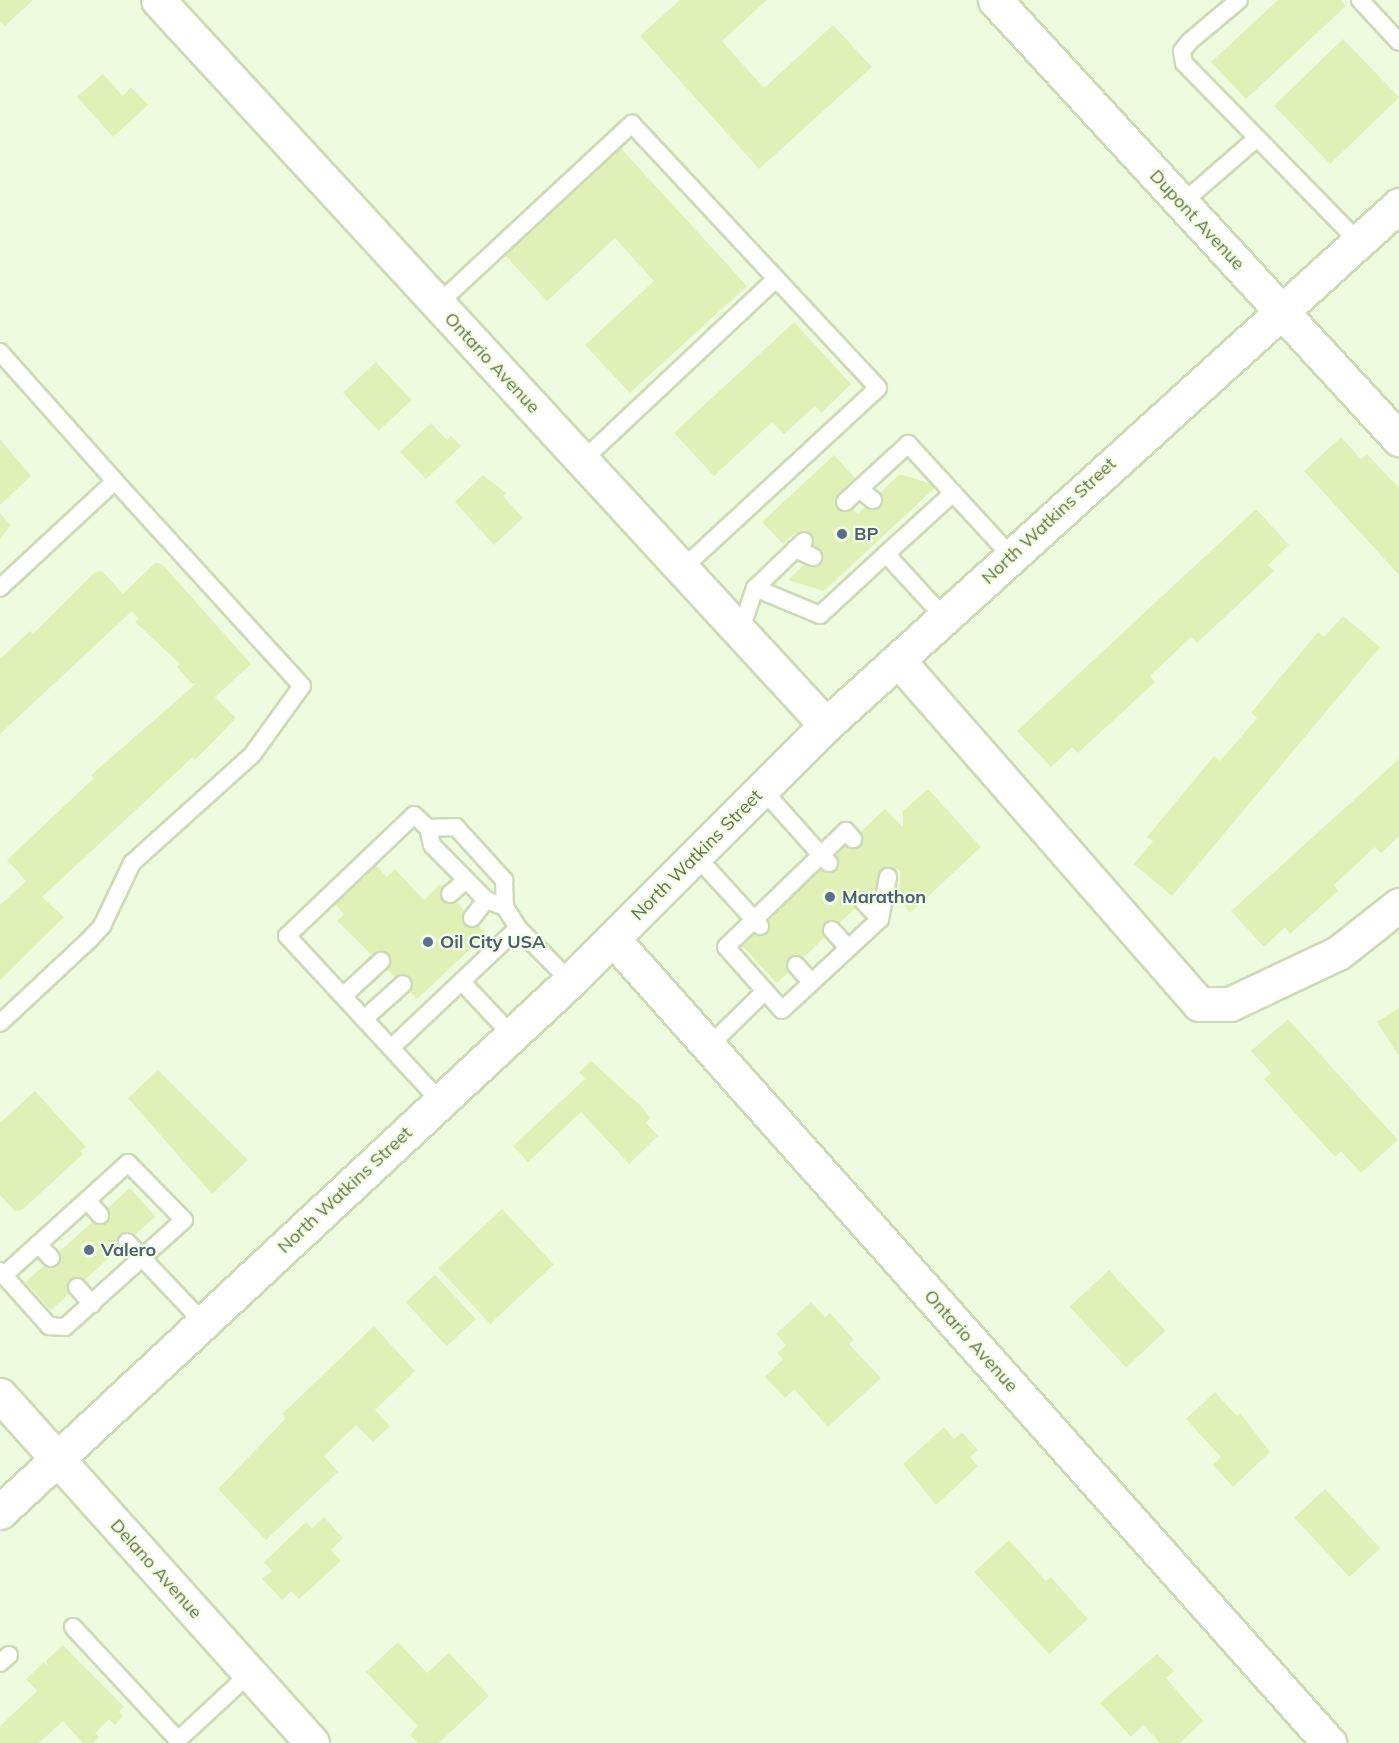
<!DOCTYPE html>
<style>
body{margin:0}
#map{position:relative;width:1399px;height:1743px;overflow:hidden;background:#edfcdf;font-family:Mulish,sans-serif}
div>[style]{position:absolute}
.building>*{inset:0;background:#e0f1b7;transform-origin:0 0}
.roads{filter:drop-shadow(2px 0 #cddab6) drop-shadow(-2px 0 #cddab6) drop-shadow(0 2px #cddab6) drop-shadow(0 -2px #cddab6)}
.lane>*{height:16px;margin:-8px;padding:0 8px;transform-origin:8px;border-radius:8px;background:#fff}
.street>*{height:33px;margin:-16.5px;padding:0 16.5px;transform-origin:16.5px;border-radius:16.5px;background:#fff}
.secondary>*{height:33px;margin:-16.5px;padding:0 16.5px;transform-origin:16.5px;border-radius:16.5px;background:#fff}
.dots>*{width:16px;height:16px;translate:-50% -50%;box-sizing:border-box;border:3px solid #f2ffe5;border-radius:50%}
span{translate:-50% -50%;white-space:nowrap;text-align:center;line-height:1.15;-webkit-text-stroke:4.5px #f2ffe5;paint-order:stroke}
.street-label{font-size:18px;color:#677147}
.service-label{font-size:18px;color:#4e5e75;font-weight:700}
.left{translate:0 -50%;text-align:left}
</style>
<div id="map">
<div class="building">
<i style="clip-path:polygon(0 0,33px 0,5px 26px,0 21px)"></i>
<i style="clip-path:polygon(680px 0,767px 0,722px 41px,764px 88px,833px 25px,872px 67px,759px 169px,640px 36px)"></i>
<i style="clip-path:polygon(1278px 0,1341px 0,1346px 6px,1246px 99px,1211px 62px)"></i>
<i style="left:1343px;top:39px;width:81px;height:96px;rotate:46deg"></i>
<i style="clip-path:polygon(103px 74px,123px 96px,131px 87px,148px 105px,113px 137px,77px 97px)"></i>
<i style="clip-path:polygon(619px 146px,747px 286px,630px 393px,585px 345px,654px 281px,615px 238px,547px 301px,503px 253px)"></i>
<i style="clip-path:polygon(794px 322px,851px 384px,821px 413px,815px 406px,784px 434px,772px 422px,714px 476px,674px 433px)"></i>
<i style="left:376px;top:362px;width:52px;height:45px;rotate:47deg"></i>
<i style="clip-path:polygon(431px 423px,447px 440px,451px 436px,461px 446px,426px 479px,400px 452px)"></i>
<i style="clip-path:polygon(1341px 437px,1361px 459px,1367px 454px,1399px 488px,1399px 575px,1304px 471px)"></i>
<i style="clip-path:polygon(0 439px,31px 476px,0 505px)"></i>
<i style="clip-path:polygon(834px 455px,855px 478px,838px 494px,858px 514px,900px 474px,937px 486px,824px 591px,788px 580px,816px 553px,796px 532px,783px 544px,762px 522px)"></i>
<i style="clip-path:polygon(483px 475px,506px 493px,503px 496px,523px 518px,494px 545px,455px 502px)"></i>
<i style="clip-path:polygon(1256px 509px,1289px 545px,1268px 565px,1274px 571px,1197px 643px,1191px 637px,1150px 676px,1155px 682px,1078px 753px,1072px 747px,1051px 767px,1017px 731px)"></i>
<i style="clip-path:polygon(0 513px,11px 525px,0 539px)"></i>
<i style="clip-path:polygon(156px 562px,163px 565px,251px 664px,215px 697px,236px 718px,195px 760px,193px 757px,42px 897px,64px 917px,0 980px,0 905px,26px 881px,7px 860px,94px 778px,91px 775px,197px 683px,191px 683px,177px 667px,180px 664px,135px 622px,139px 619px,132px 611px,0 734px,0 659px,30px 631px,33px 634px,94px 573px,102px 571px,123px 594px)"></i>
<i style="clip-path:polygon(1343px 616px,1380px 647px,1172px 896px,1134px 864px,1153px 841px,1147px 837px,1214px 756px,1220px 761px,1257px 718px,1251px 713px,1318px 632px,1324px 637px)"></i>
<i style="clip-path:polygon(1399px 759px,1399px 836px,1381px 853px,1375px 847px,1334px 885px,1338px 891px,1290px 934px,1285px 927px,1264px 947px,1231px 911px)"></i>
<i style="clip-path:polygon(928px 789px,981px 847px,910px 913px,899px 900px,900px 871px,896px 869px,777px 983px,741px 945px,885px 809px,903px 827px,903px 811px)"></i>
<i style="clip-path:polygon(376px 865px,387px 877px,395px 869px,424px 900px,440px 884px,486px 934px,417px 999px,337px 921px,344px 914px,335px 904px)"></i>
<i style="clip-path:polygon(1399px 1008px,1399px 1056px,1377px 1022px)"></i>
<i style="clip-path:polygon(1288px 1019px,1398px 1140px,1361px 1173px,1341px 1151px,1335px 1157px,1264px 1079px,1271px 1073px,1251px 1051px)"></i>
<i style="clip-path:polygon(591px 1061px,641px 1106px,650px 1118px,646px 1123px,658px 1136px,629px 1164px,581px 1112px,528px 1162px,513px 1146px,585px 1079px,579px 1072px)"></i>
<i style="clip-path:polygon(158px 1070px,248px 1160px,212px 1194px,128px 1098px)"></i>
<i style="clip-path:polygon(35px 1091px,86px 1147px,80px 1151px,83px 1154px,22px 1210px,15px 1211px,0 1195px,0 1123px)"></i>
<i style="left:130px;top:1188px;width:38px;height:141px;rotate:48deg"></i>
<i style="left:502px;top:1209px;width:76px;height:87px;rotate:47deg"></i>
<i style="left:1109px;top:1270px;width:83px;height:54px;rotate:47deg"></i>
<i style="left:435px;top:1275px;width:60px;height:40px;rotate:47deg"></i>
<i style="clip-path:polygon(811px 1302px,825px 1317px,830px 1313px,854px 1340px,849px 1344px,881px 1378px,828px 1427px,794px 1389px,785px 1398px,765px 1377px,783px 1359px,777px 1353px,786px 1345px,776px 1334px)"></i>
<i style="clip-path:polygon(374px 1326px,415px 1371px,375px 1410px,390px 1426px,373px 1442px,356px 1425px,324px 1456px,338px 1472px,266px 1540px,218px 1489px,286px 1418px,282px 1414px)"></i>
<i style="clip-path:polygon(1215px 1392px,1237px 1416px,1240px 1413px,1270px 1452px,1233px 1487px,1213px 1465px,1221px 1457px,1186px 1419px)"></i>
<i style="clip-path:polygon(944px 1427px,954px 1439px,962px 1432px,978px 1450px,970px 1457px,978px 1466px,936px 1505px,903px 1464px)"></i>
<i style="left:1325px;top:1489px;width:81px;height:42px;rotate:47deg"></i>
<i style="clip-path:polygon(324px 1517px,343px 1538px,331px 1550px,341px 1561px,299px 1599px,291px 1591px,282px 1600px,262px 1579px,272px 1571px,264px 1562px,306px 1522px,312px 1528px)"></i>
<i style="clip-path:polygon(1009px 1540px,1046px 1581px,1051px 1577px,1088px 1619px,1049px 1654px,974px 1572px)"></i>
<i style="clip-path:polygon(398px 1642px,427px 1673px,449px 1653px,489px 1696px,439px 1743px,418px 1743px,410px 1735px,418px 1726px,366px 1672px)"></i>
<i style="clip-path:polygon(63px 1645px,124px 1707px,119px 1712px,123px 1716px,115px 1725px,109px 1719px,95px 1733px,99px 1737px,93px 1743px,83px 1743px,63px 1721px,39px 1743px,0 1743px,0 1726px,37px 1691px,26px 1679px,44px 1662px,48px 1667px,46px 1661px)"></i>
<i style="clip-path:polygon(1157px 1654px,1174px 1671px,1166px 1678px,1203px 1721px,1180px 1743px,1160px 1743px,1143px 1725px,1131px 1737px,1100px 1703px)"></i>
</div>
<div class="roads">
<div class="lane">
<i style="left:1239px;top:0;width:64px;rotate:140.1deg"></i>
<i style="left:1190px;top:41px;width:13px;rotate:129deg"></i>
<i style="left:1182px;top:51px;width:12px;rotate:81deg"></i>
<i style="left:1184px;top:63px;width:249px;rotate:45.7deg"></i>
<i style="left:1360px;top:0;width:57px;rotate:47.1deg"></i>
<i style="left:1182px;top:203px;width:99px;rotate:-40.9deg"></i>
<i style="left:438px;top:304px;width:265px;rotate:-42.9deg"></i>
<i style="left:632px;top:124px;width:361px;rotate:47deg"></i>
<i style="left:878px;top:388px;width:267px;rotate:137.3deg"></i>
<i style="left:0;top:352px;width:173px;rotate:48.3deg"></i>
<i style="left:115px;top:481px;width:157px;rotate:137.1deg"></i>
<i style="left:582px;top:461px;width:266px;rotate:-43.2deg"></i>
<i style="left:859px;top:489px;width:18px;rotate:38deg"></i>
<i style="left:845px;top:502px;width:86px;rotate:-42.6deg"></i>
<i style="left:908px;top:444px;width:152px;rotate:47.4deg"></i>
<i style="left:795px;top:549px;width:20px;rotate:24deg"></i>
<i style="left:886px;top:554px;width:91px;rotate:-42.3deg"></i>
<i style="left:755px;top:588px;width:70px;rotate:22.6deg"></i>
<i style="left:820px;top:615px;width:90px;rotate:-42.7deg"></i>
<i style="left:886px;top:554px;width:86px;rotate:47.4deg"></i>
<i style="left:740px;top:632px;width:46px;rotate:-71.2deg"></i>
<i style="left:755px;top:588px;width:68px;rotate:-43.8deg"></i>
<i style="left:763px;top:790px;width:87px;rotate:48.3deg"></i>
<i style="left:821px;top:855px;width:132px;rotate:135.9deg"></i>
<i style="left:726px;top:947px;width:84px;rotate:48.4deg"></i>
<i style="left:782px;top:1010px;width:134px;rotate:-42.9deg"></i>
<i style="left:880px;top:919px;width:43px;rotate:-79.2deg"></i>
<i style="left:428px;top:828px;width:28px;rotate:-2deg"></i>
<i style="left:456px;top:827px;width:72px;rotate:47.8deg"></i>
<i style="left:504px;top:880px;width:27px;rotate:88deg"></i>
<i style="left:696px;top:856px;width:95px;rotate:47.6deg"></i>
<i style="left:829px;top:863px;width:11px;rotate:-135deg"></i>
<i style="left:821px;top:855px;width:35px;rotate:-44deg"></i>
<i style="left:846px;top:831px;width:11px;rotate:49deg"></i>
<i style="left:450px;top:894px;width:21px;rotate:-41deg"></i>
<i style="left:863px;top:901px;width:25px;rotate:47deg"></i>
<i style="left:472px;top:918px;width:23px;rotate:-52deg"></i>
<i style="left:832px;top:930px;width:24px;rotate:48deg"></i>
<i style="left:796px;top:965px;width:23px;rotate:49deg"></i>
<i style="left:462px;top:982px;width:71px;rotate:46.7deg"></i>
<i style="left:343px;top:996px;width:52px;rotate:-42.6deg"></i>
<i style="left:364px;top:1019px;width:52px;rotate:-41.9deg"></i>
<i style="left:0;top:1023px;width:122px;rotate:-43deg"></i>
<i style="left:89px;top:940px;width:19px;rotate:-47deg"></i>
<i style="left:102px;top:926px;width:70px;rotate:-64.5deg"></i>
<i style="left:132px;top:863px;width:161px;rotate:-42deg"></i>
<i style="left:252px;top:755px;width:85px;rotate:-54.1deg"></i>
<i style="left:302px;top:686px;width:277px;rotate:-132.4deg"></i>
<i style="left:708px;top:1047px;width:80px;rotate:-44.5deg"></i>
<i style="left:391px;top:1048px;width:175px;rotate:-43.4deg"></i>
<i style="left:440px;top:1101px;width:225px;rotate:-132.8deg"></i>
<i style="left:287px;top:936px;width:175px;rotate:-43.6deg"></i>
<i style="left:414px;top:815px;width:19px;rotate:43deg"></i>
<i style="left:428px;top:828px;width:17px;rotate:77deg"></i>
<i style="left:432px;top:845px;width:77px;rotate:45.5deg"></i>
<i style="left:486px;top:900px;width:20px;rotate:20deg"></i>
<i style="left:505px;top:907px;width:25px;rotate:58deg"></i>
<i style="left:518px;top:928px;width:74px;rotate:45.5deg"></i>
<i style="left:87px;top:1200px;width:20px;rotate:49deg"></i>
<i style="left:127px;top:1242px;width:112px;rotate:46.5deg"></i>
<i style="left:38px;top:1244px;width:19px;rotate:47deg"></i>
<i style="left:0;top:1271px;width:74px;rotate:48.3deg"></i>
<i style="left:49px;top:1326px;width:16px;rotate:4deg"></i>
<i style="left:65px;top:1327px;width:160px;rotate:-42deg"></i>
<i style="left:184px;top:1220px;width:80px;rotate:-134.5deg"></i>
<i style="left:128px;top:1163px;width:167px;rotate:137.9deg"></i>
<i style="left:77px;top:1287px;width:23px;rotate:49deg"></i>
<i style="left:73px;top:1627px;width:154px;rotate:47.1deg"></i>
<i style="left:178px;top:1740px;width:98px;rotate:-42.9deg"></i>
<i style="left:0;top:1663px;width:12px;rotate:-42deg"></i>
</div>
<div class="street">
<i style="left:158px;top:0;width:986px;rotate:47.34deg"></i>
<i style="left:995px;top:0;width:597px;rotate:47.38deg"></i>
<i style="left:898px;top:660px;width:457px;rotate:48.8deg"></i>
<i style="left:1199px;top:1004px;width:31px"></i>
<i style="left:1230px;top:1004px;width:119px;rotate:-25.3deg"></i>
<i style="left:1338px;top:953px;width:78px;rotate:-38.2deg"></i>
<i style="left:613px;top:939px;width:1077px;rotate:48.31deg"></i>
</div>
<div class="secondary">
<i style="left:0;top:1395px;width:467px;rotate:48.1deg"></i>
<i style="left:0;top:1512px;width:779px;rotate:-42.97deg"></i>
<i style="left:570px;top:981px;width:362px;rotate:-45deg"></i>
<i style="left:826px;top:725px;width:774px;rotate:-42.22deg"></i>
</div>
</div>
<div class="dots">
<i style="left:842px;top:534px;background:#5c6f8a"></i>
<i style="left:830px;top:897px;background:#5c6f8a"></i>
<i style="left:428px;top:942px;background:#5c6f8a"></i>
<i style="left:89px;top:1250px;background:#5c6f8a"></i>
</div>
<div class="street-label">
<span style="left:1197px;top:220px;rotate:47deg">Dupont Avenue</span>
<span style="left:492px;top:363px;rotate:47deg">Ontario Avenue</span>
<span style="left:1049px;top:521px;rotate:-43deg">North Watkins Street</span>
<span style="left:697px;top:855px;rotate:-45deg">North Watkins Street</span>
<span style="left:345px;top:1190px;rotate:-43deg">North Watkins Street</span>
<span style="left:971px;top:1341px;rotate:48deg">Ontario Avenue</span>
<span style="left:156px;top:1569px;rotate:48deg">Delano Avenue</span>
</div>
<div class="service-label">
<span class="left" style="left:854px;top:534px">BP</span>
<span class="left" style="left:842px;top:897px">Marathon</span>
<span class="left" style="left:440px;top:942px">Oil City USA</span>
<span class="left" style="left:101px;top:1250px">Valero</span>
</div>
</div>
